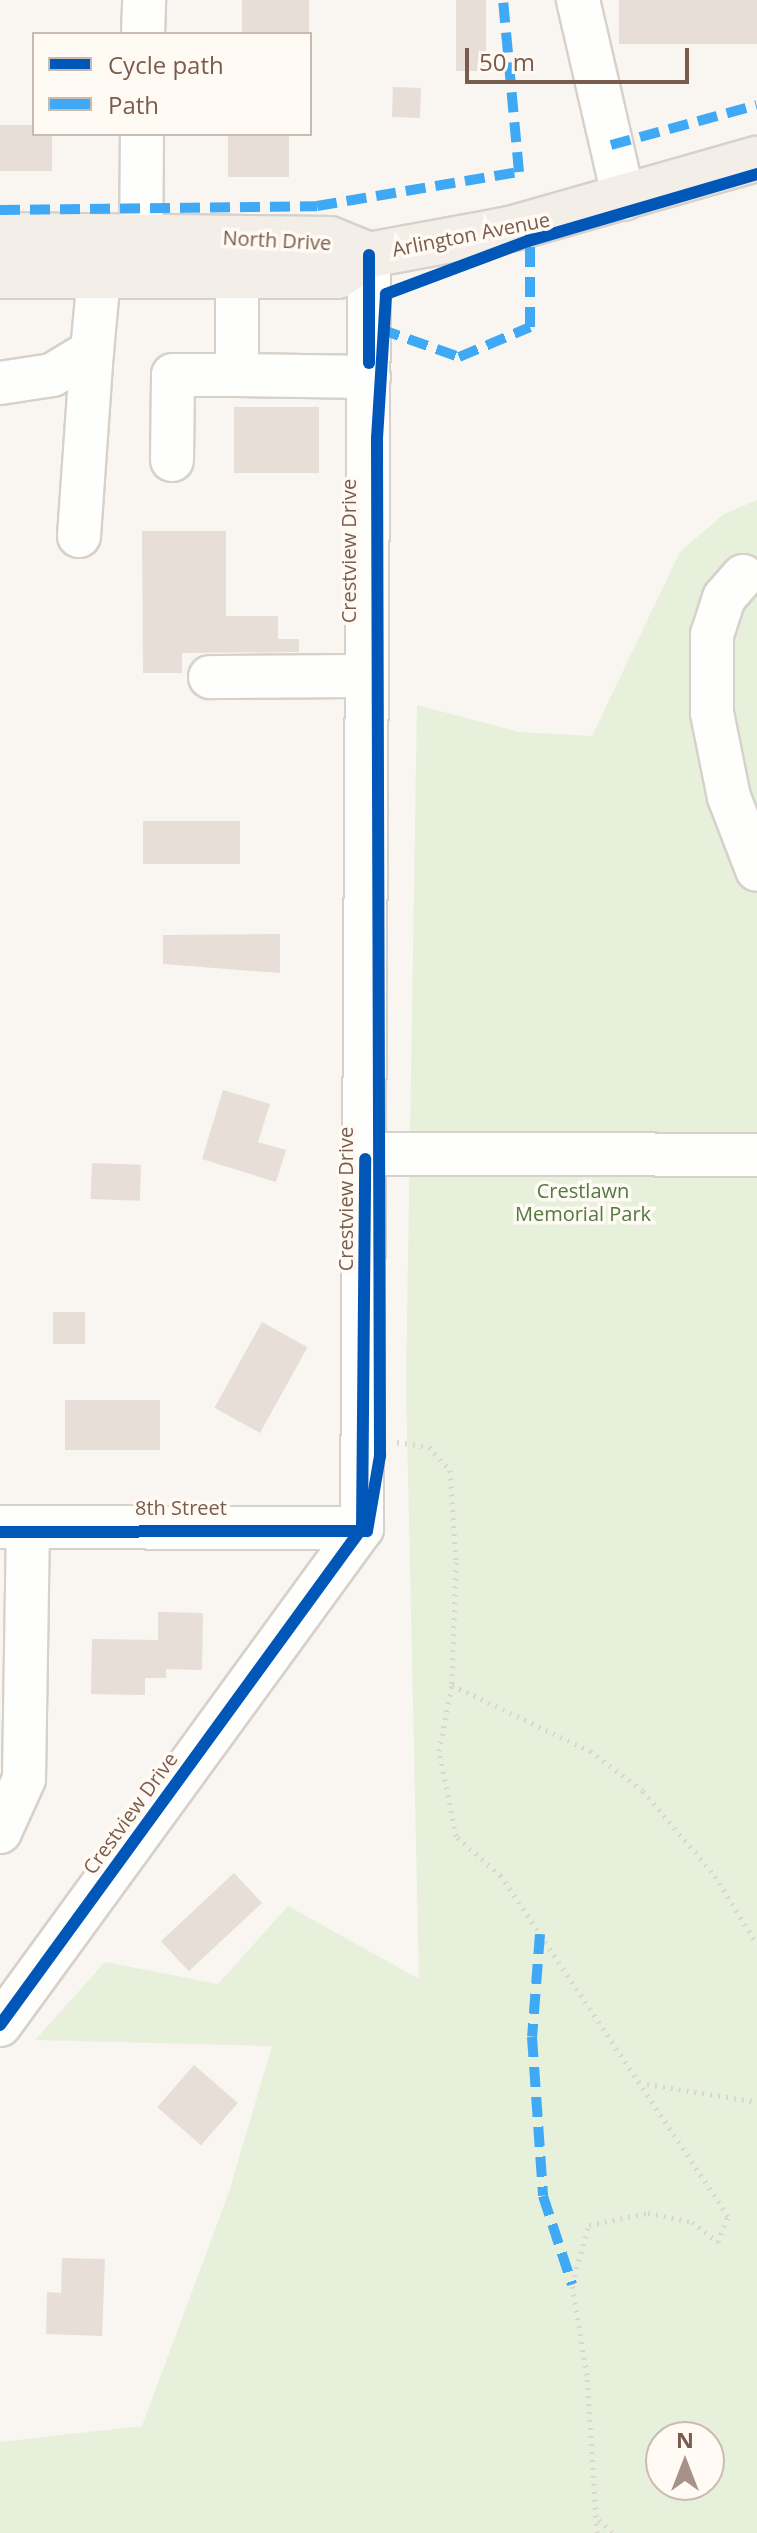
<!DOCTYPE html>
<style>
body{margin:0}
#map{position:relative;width:757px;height:2533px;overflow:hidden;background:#f9f5f0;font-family:"Open Sans",sans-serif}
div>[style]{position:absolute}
.green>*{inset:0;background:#e7f0db}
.building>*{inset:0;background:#e6ded7;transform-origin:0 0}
.path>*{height:5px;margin-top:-2.5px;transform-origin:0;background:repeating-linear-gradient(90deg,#dcd5d0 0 2px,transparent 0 8px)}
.roads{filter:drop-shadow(2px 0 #d7d1cb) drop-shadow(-2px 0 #d7d1cb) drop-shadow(0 2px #d7d1cb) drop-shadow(0 -2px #d7d1cb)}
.minor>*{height:42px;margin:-21px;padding:0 21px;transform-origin:21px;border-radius:21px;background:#fefefd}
.major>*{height:44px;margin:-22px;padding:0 22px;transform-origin:22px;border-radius:22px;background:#f3eee8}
.quiet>*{height:10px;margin-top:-5px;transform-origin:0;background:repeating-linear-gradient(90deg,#3fa9f5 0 20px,transparent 0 30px)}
.cycleway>*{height:12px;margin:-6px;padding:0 6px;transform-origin:6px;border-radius:6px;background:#0057b8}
span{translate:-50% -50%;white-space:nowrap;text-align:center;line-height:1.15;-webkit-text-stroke:7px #fffaf3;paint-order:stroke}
.street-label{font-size:20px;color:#7a5c4d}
.park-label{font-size:20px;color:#537a41}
.legend{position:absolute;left:32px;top:32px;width:280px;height:104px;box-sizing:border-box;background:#fffaf3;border:2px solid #cabbb1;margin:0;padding:10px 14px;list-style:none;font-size:24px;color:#7a5c4d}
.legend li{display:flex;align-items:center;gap:16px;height:40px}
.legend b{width:40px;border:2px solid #cabbb1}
.north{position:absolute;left:645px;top:2421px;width:80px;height:80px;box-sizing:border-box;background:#fffaf3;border:2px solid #cabbb1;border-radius:50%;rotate:0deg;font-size:22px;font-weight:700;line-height:32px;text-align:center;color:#7a5c4d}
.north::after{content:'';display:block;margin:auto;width:28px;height:36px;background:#a69286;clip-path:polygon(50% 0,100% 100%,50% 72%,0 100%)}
.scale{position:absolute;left:465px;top:48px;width:224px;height:36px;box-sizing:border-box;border:4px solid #7a5c4d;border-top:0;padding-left:10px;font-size:24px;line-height:28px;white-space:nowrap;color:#7a5c4d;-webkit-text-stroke:6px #fffaf3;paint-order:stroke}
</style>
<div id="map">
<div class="green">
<i style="clip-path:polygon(evenodd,757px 500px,757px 2533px,0 2533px,0 2442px,142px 2426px,229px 2192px,272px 2046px,35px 2040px,105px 1962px,218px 1984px,288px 1906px,419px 1979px,406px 1384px,417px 705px,519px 732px,592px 736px,680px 552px,724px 514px,757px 500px,661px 2437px,709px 2437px,709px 2485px,661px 2485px,661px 2437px)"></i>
</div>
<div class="building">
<i style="left:242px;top:0;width:67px;height:34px"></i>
<i style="left:456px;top:0;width:30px;height:71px"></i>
<i style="left:619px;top:0;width:138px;height:44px"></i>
<i style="left:393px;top:87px;width:28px;height:30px;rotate:2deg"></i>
<i style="clip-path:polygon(0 125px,34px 125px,34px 134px,52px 134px,52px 171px,0 171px)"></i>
<i style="left:228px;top:134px;width:61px;height:43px"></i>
<i style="left:234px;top:407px;width:85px;height:66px"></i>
<i style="clip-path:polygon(142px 531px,226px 531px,226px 616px,278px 616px,278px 639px,299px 639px,299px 652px,182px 653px,182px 673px,143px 673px)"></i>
<i style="left:143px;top:821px;width:97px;height:43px"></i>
<i style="clip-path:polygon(280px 934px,280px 973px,163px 964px,163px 935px)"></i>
<i style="clip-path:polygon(223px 1090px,270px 1104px,258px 1142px,286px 1150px,276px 1182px,202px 1159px)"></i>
<i style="left:92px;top:1163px;width:49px;height:36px;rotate:2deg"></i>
<i style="left:53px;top:1312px;width:32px;height:32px"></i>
<i style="left:262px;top:1322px;width:52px;height:98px;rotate:29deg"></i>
<i style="left:65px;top:1400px;width:95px;height:50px"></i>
<i style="clip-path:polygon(158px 1612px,203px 1613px,202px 1670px,166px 1669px,166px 1678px,145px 1678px,145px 1695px,91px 1694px,92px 1639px,158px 1640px)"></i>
<i style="left:234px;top:1873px;width:41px;height:100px;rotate:47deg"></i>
<i style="left:194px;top:2065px;width:58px;height:56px;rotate:41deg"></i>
<i style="clip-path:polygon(62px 2258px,105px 2259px,102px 2336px,46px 2334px,47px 2292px,61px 2293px)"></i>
</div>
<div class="path">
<i style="left:397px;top:1442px;width:32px;rotate:9deg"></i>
<i style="left:429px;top:1447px;width:31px;rotate:48deg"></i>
<i style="left:450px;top:1470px;width:92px;rotate:86.3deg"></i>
<i style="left:456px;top:1562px;width:123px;rotate:91.9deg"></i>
<i style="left:647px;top:2084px;width:111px;rotate:9.3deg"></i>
<i style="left:599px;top:2520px;width:19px;rotate:43deg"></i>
<i style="left:597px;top:2533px;width:158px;rotate:-93.6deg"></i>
<i style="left:587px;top:2375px;width:92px;rotate:-99.4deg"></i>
<i style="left:572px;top:2284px;width:61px;rotate:-73.9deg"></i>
<i style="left:589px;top:2225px;width:60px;rotate:-11.5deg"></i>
<i style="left:648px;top:2213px;width:45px;rotate:11.6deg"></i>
<i style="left:692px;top:2222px;width:33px;rotate:38deg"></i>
<i style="left:718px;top:2242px;width:28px;rotate:-69deg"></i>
<i style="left:728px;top:2216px;width:409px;rotate:-123.7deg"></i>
<i style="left:501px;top:1876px;width:60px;rotate:-138.4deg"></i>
<i style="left:456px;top:1836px;width:87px;rotate:-101.3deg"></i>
<i style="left:439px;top:1751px;width:67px;rotate:-78.9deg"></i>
<i style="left:452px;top:1685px;width:153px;rotate:25.6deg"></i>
<i style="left:590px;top:1751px;width:66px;rotate:37deg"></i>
<i style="left:643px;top:1791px;width:111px;rotate:49.7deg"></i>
<i style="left:715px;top:1876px;width:80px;rotate:58.3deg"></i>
</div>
<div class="roads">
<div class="minor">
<i style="left:578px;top:0;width:204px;rotate:77deg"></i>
<i style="left:143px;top:34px;width:34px;rotate:-88deg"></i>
<i style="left:141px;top:271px;width:137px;rotate:-89.6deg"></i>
<i style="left:237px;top:276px;width:99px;rotate:90deg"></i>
<i style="left:237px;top:375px;width:132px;rotate:0.9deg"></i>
<i style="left:0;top:383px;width:53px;rotate:-8.7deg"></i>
<i style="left:52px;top:375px;width:47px;rotate:-31deg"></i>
<i style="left:92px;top:351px;width:74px;rotate:-84.6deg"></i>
<i style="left:172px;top:460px;width:85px;rotate:-89.3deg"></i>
<i style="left:173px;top:375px;width:64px"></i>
<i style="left:79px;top:536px;width:185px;rotate:-86deg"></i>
<i style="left:743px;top:576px;width:29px;rotate:131deg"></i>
<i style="left:724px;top:598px;width:38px;rotate:108deg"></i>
<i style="left:712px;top:634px;width:79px;rotate:90deg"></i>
<i style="left:712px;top:713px;width:86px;rotate:78.6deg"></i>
<i style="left:729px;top:797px;width:78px;rotate:69deg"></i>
<i style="left:210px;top:677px;width:157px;rotate:-0.4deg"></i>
<i style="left:365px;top:1154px;width:392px;rotate:0.1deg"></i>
<i style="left:0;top:1527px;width:362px;rotate:0.2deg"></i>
<i style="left:0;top:1832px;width:58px;rotate:-65.6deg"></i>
<i style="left:24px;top:1779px;width:252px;rotate:-89.1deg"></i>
<i style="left:0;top:2025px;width:615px;rotate:-53.93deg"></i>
<i style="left:362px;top:1528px;width:1273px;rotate:-89.68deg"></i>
</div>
<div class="major">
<i style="left:0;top:235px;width:330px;rotate:0.7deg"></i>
<i style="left:330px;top:239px;width:42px;rotate:22.3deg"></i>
<i style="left:0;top:276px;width:337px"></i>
<i style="left:337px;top:276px;width:38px;rotate:-33deg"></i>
<i style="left:369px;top:255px;width:147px;rotate:-10.5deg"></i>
<i style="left:514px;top:228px;width:253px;rotate:-15.9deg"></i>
</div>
</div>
<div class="quiet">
<i style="left:611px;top:145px;width:151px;rotate:-15.3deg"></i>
<i style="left:0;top:210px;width:317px;rotate:-0.7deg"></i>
<i style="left:317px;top:206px;width:205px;rotate:-9.6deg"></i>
<i style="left:519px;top:172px;width:173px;rotate:-95.3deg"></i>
<i style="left:380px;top:329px;width:84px;rotate:19.5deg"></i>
<i style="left:459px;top:357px;width:77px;rotate:-22.9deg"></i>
<i style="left:530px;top:327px;width:103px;rotate:-90deg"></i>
<i style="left:540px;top:1934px;width:103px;rotate:94.4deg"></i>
<i style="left:532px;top:2037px;width:159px;rotate:86deg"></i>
<i style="left:543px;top:2196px;width:93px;rotate:71.8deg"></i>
</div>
<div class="cycleway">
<i style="left:369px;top:255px;width:108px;rotate:90deg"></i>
<i style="left:0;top:1532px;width:367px;rotate:-0.2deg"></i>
<i style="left:367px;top:1531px;width:76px;rotate:-80.2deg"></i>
<i style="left:380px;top:1456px;width:1018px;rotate:-90.17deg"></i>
<i style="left:377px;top:438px;width:144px;rotate:-86.4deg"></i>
<i style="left:386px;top:294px;width:152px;rotate:-20.5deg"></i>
<i style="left:528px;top:241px;width:239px;rotate:-16.3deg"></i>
<i style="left:0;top:2025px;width:615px;rotate:-53.93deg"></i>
<i style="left:362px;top:1528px;width:369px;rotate:-89.5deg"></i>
</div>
<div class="street-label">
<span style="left:471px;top:234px;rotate:-11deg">Arlington Avenue</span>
<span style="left:277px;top:240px;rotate:3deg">North Drive</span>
<span style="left:348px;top:551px;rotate:-90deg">Crestview Drive</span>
<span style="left:345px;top:1199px;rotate:-90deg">Crestview Drive</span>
<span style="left:181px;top:1507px">8th Street</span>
<span style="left:130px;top:1813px;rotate:-54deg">Crestview Drive</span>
</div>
<div class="park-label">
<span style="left:583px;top:1202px">Crestlawn<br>Memorial Park</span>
</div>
<ul class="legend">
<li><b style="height:10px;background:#0057b8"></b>Cycle path</li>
<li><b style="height:10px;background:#3fa9f5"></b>Path</li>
</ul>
<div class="north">N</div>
<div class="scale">50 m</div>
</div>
